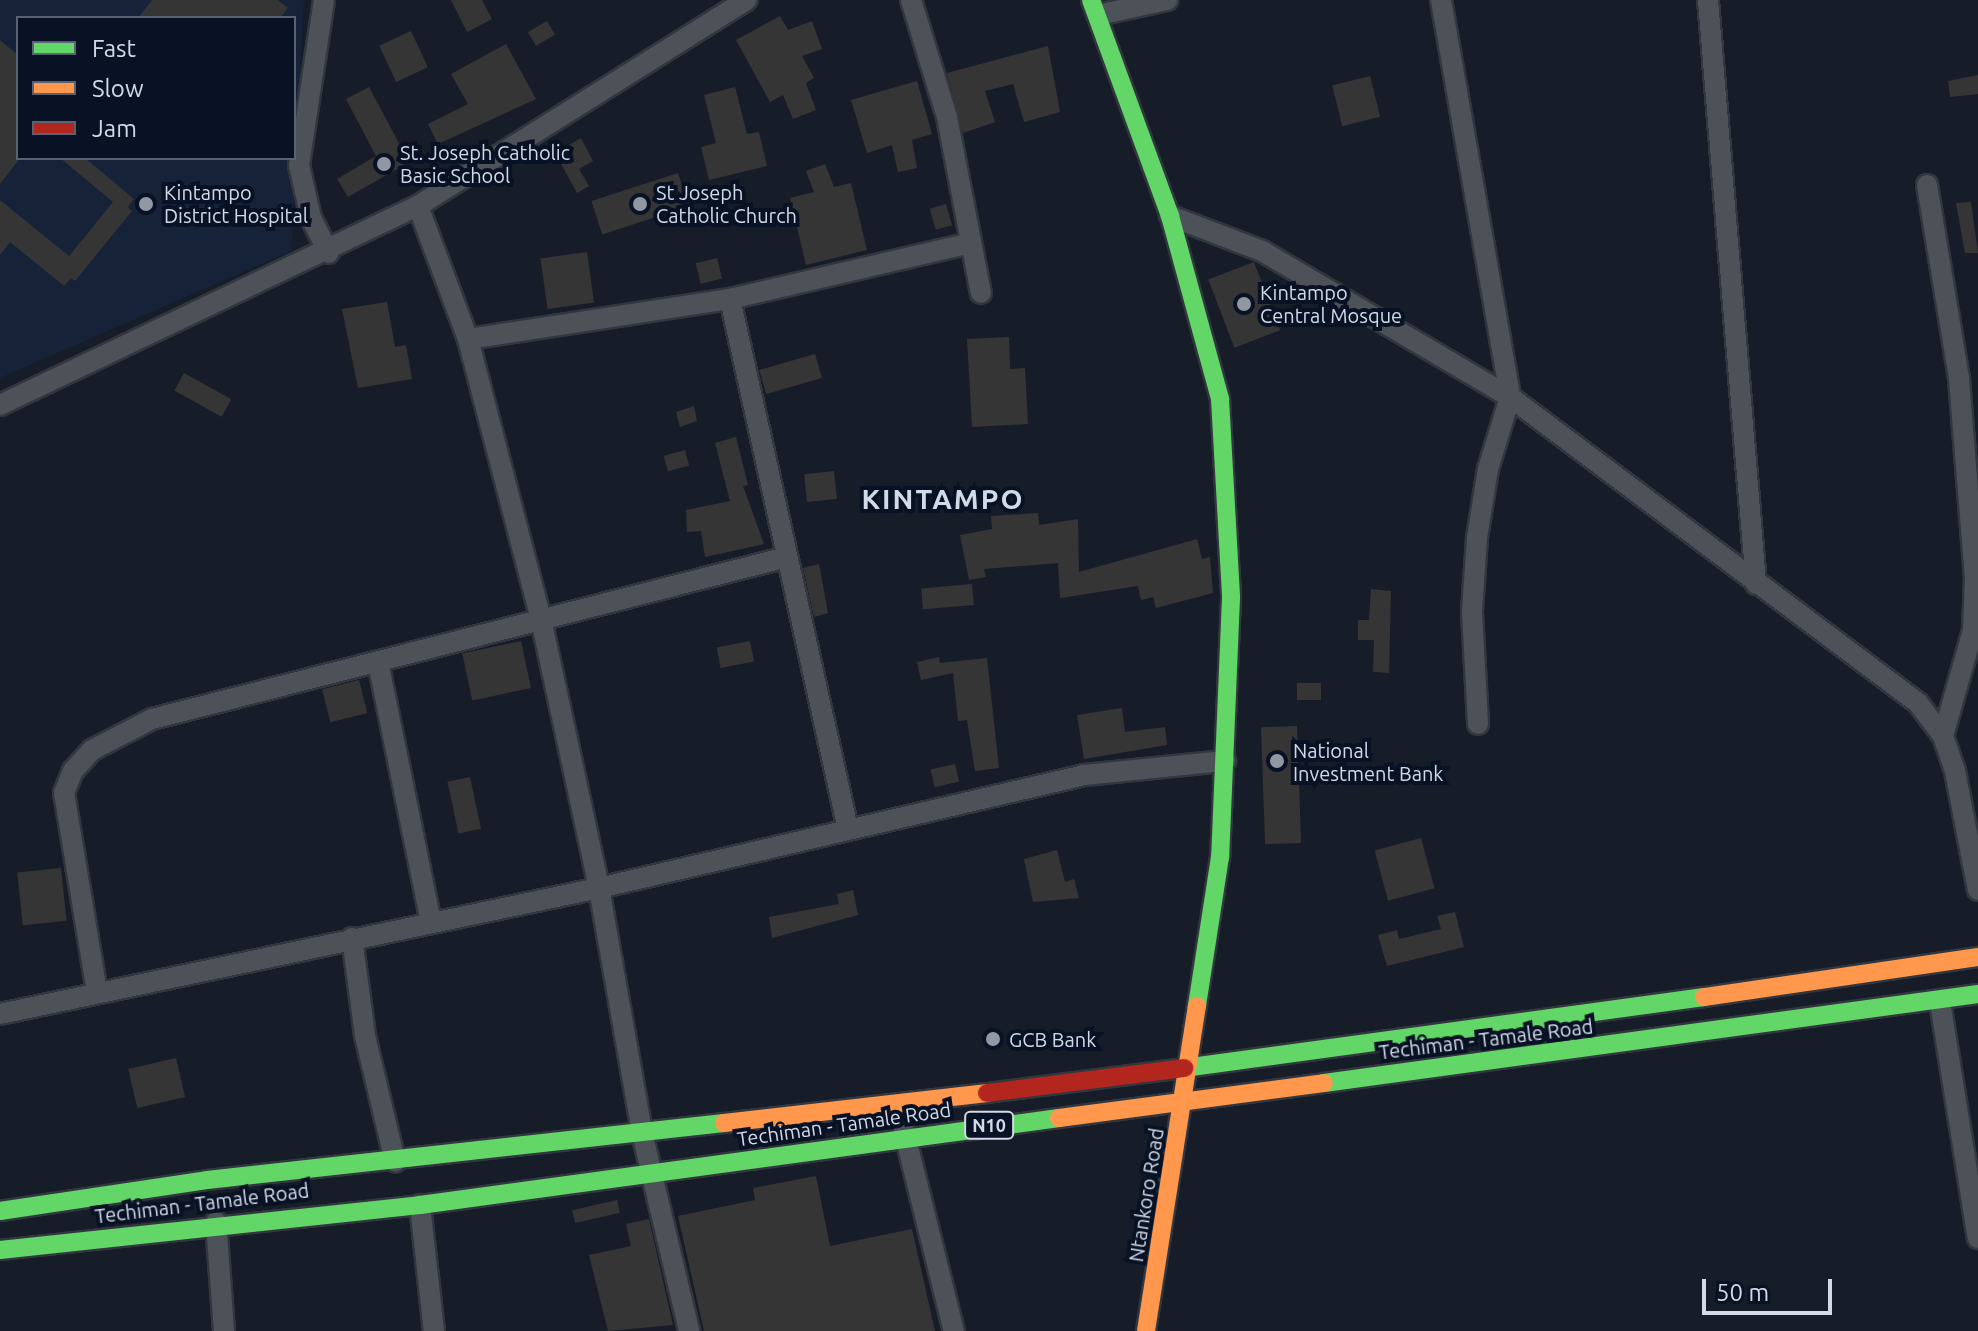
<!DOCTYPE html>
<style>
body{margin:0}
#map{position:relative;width:1978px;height:1331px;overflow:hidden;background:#171d28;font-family:Ubuntu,sans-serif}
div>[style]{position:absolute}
.built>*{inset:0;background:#152238}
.building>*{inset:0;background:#363536;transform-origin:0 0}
.roads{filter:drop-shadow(2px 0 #32363f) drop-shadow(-2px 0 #32363f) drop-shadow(0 2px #32363f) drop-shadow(0 -2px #32363f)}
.street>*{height:20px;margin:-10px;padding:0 10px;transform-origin:10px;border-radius:10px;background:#4d5259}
.fast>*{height:18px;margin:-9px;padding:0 9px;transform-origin:9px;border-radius:9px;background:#63d668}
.slow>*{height:18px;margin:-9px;padding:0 9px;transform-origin:9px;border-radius:9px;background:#ff974d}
.jam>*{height:18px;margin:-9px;padding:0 9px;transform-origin:9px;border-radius:9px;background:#b3261e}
.dots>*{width:22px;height:22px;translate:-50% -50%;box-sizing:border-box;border:4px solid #081224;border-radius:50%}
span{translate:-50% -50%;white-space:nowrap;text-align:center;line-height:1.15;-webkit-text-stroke:8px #081224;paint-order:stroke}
.shield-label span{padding:2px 6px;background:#081224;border:2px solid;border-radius:6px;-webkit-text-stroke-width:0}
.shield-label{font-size:18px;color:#d3dae7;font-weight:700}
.poi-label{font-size:20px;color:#d3dae7}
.left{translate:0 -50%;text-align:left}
.street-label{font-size:20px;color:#d3dae7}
.district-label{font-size:28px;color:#d3dae7;font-weight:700;letter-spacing:2px}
.legend{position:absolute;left:16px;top:16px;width:280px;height:144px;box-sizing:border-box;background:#081224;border:2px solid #596272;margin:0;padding:10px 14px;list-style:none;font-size:24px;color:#d3dae7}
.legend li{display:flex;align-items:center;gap:16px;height:40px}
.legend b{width:40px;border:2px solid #596272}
.scale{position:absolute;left:1702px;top:1279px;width:130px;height:36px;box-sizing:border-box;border:4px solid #d3dae7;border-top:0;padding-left:10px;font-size:24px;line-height:28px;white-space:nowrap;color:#d3dae7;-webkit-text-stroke:6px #081224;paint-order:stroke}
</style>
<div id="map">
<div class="built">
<i style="clip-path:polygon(evenodd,0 0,304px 0,291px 251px,0 378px,0 0,18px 18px,294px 18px,294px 158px,18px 158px,18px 18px)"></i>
</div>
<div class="building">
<i style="clip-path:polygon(152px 0,278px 0,288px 8px,280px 18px,138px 18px)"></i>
<i style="clip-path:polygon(451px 0,482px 0,492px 19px,467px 32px)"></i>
<i style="clip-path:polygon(780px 16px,788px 30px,812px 21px,822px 49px,802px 56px,814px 78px,806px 83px,816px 110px,793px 119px,783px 95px,770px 102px,736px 40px)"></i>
<i style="left:547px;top:21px;width:16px;height:22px;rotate:60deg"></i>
<i style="left:411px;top:31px;width:40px;height:35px;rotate:65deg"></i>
<i style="clip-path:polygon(0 40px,18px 55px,18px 161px,0 184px)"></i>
<i style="clip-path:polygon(506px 44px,536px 99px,438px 144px,428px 124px,468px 104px,451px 74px)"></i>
<i style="clip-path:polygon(1048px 46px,1060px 112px,1024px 122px,1013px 84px,985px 91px,995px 122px,963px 133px,947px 73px)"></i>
<i style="clip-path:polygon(1978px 75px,1978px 94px,1950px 97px,1948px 81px)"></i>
<i style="left:1370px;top:76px;width:42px;height:39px;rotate:76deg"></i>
<i style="clip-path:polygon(917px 81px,932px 134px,912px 140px,917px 168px,898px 172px,892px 145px,867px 153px,851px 100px)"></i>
<i style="clip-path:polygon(369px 87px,409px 162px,348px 197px,337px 179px,376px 156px,346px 99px)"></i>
<i style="clip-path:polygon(735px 87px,747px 134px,759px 132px,767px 166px,709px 180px,701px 147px,716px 143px,704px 95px)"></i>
<i style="clip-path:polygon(581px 138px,593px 161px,579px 169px,589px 186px,577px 193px,555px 153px)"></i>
<i style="clip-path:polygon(60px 158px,85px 158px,134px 199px,128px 207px,132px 211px,75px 281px,71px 278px,64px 286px,10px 242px,0 255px,0 200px,69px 256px,113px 202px)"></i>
<i style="clip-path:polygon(825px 164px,834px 187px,851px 183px,867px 250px,806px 265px,790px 198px,814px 192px,806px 171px)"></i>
<i style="left:678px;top:173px;width:35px;height:91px;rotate:72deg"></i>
<i style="clip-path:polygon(1971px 202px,1978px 253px,1965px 253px,1956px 203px)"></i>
<i style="left:946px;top:204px;width:22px;height:17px;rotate:74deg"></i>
<i style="left:587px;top:252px;width:51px;height:47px;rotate:82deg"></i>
<i style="left:717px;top:258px;width:21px;height:22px;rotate:76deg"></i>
<i style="left:1254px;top:262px;width:73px;height:49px;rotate:69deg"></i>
<i style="clip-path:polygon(387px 302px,395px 347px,406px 345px,412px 379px,358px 388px,342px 309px)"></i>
<i style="clip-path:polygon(1009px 337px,1010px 369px,1025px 368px,1028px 424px,972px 427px,967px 339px)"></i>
<i style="left:815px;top:354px;width:25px;height:58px;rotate:74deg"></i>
<i style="left:184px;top:373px;width:54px;height:20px;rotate:29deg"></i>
<i style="clip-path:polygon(694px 406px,697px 421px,680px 427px,676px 412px)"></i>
<i style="clip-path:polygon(736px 437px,748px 485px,743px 486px,764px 544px,705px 557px,701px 531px,687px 532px,686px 510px,730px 501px,715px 443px)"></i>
<i style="left:685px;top:450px;width:16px;height:22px;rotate:75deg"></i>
<i style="left:834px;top:471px;width:28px;height:30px;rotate:84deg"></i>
<i style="clip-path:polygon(1038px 513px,1039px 525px,1078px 519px,1079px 572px,1197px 539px,1202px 559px,1210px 557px,1213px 593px,1156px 608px,1153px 597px,1141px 600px,1138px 586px,1060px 598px,1058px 563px,984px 569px,986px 577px,969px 580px,960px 535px,992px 529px,991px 516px)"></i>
<i style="clip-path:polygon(819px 564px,828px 613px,814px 617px,803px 568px)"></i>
<i style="left:972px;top:584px;width:21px;height:51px;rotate:85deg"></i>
<i style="clip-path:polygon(1371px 589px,1391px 591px,1389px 673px,1373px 672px,1374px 640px,1358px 640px,1358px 620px,1369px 620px)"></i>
<i style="left:521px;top:641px;width:48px;height:60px;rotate:78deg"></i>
<i style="left:750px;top:641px;width:21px;height:34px;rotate:79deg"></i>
<i style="clip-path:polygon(939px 657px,940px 663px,987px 658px,999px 768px,975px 771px,967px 720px,958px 721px,953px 673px,921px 680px,917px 662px)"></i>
<i style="left:359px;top:680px;width:34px;height:38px;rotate:76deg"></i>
<i style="left:1297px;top:683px;width:24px;height:17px"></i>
<i style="clip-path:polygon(1122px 708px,1125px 732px,1165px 727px,1167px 745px,1084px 759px,1077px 715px)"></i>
<i style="left:1297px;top:726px;width:117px;height:36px;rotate:88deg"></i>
<i style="left:955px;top:764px;width:18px;height:25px;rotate:77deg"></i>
<i style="left:470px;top:777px;width:53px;height:23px;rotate:78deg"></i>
<i style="left:1421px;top:838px;width:52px;height:48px;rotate:75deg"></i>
<i style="clip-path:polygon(1057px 850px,1065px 882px,1074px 879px,1079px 898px,1033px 902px,1024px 859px)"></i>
<i style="left:61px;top:868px;width:53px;height:44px;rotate:84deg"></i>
<i style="clip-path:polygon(853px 890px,858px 915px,772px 938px,769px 917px,839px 904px,837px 894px)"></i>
<i style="clip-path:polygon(1455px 912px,1464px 947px,1387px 966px,1378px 935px,1397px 930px,1399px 939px,1441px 929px,1437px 916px)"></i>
<i style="left:176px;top:1058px;width:40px;height:49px;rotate:77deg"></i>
<i style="clip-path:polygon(816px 1176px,830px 1246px,912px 1229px,935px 1331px,704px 1331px,678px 1216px,755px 1200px,753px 1188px)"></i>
<i style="left:617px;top:1200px;width:13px;height:46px;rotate:77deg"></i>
<i style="clip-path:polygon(649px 1219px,673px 1325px,608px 1331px,589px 1255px,631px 1246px,626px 1224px)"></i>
</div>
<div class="roads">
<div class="street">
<i style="left:324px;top:0;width:167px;rotate:98.6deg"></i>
<i style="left:299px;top:165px;width:54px;rotate:77.2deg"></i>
<i style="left:311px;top:218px;width:39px;rotate:63deg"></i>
<i style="left:911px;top:0;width:122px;rotate:72.9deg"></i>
<i style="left:947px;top:117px;width:179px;rotate:79.1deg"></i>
<i style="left:1441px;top:0;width:403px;rotate:80.1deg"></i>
<i style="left:1510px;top:397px;width:75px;rotate:107deg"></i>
<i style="left:1488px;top:469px;width:70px;rotate:99.1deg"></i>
<i style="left:1477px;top:538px;width:74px;rotate:93.9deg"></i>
<i style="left:1472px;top:612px;width:112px;rotate:86.9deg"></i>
<i style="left:1708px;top:0;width:586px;rotate:85.3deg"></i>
<i style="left:1098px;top:15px;width:71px;rotate:-12.3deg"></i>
<i style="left:1927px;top:185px;width:197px;rotate:80.6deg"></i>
<i style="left:1959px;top:379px;width:199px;rotate:85.4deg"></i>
<i style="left:1975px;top:577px;width:53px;rotate:92.2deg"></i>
<i style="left:1973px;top:630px;width:110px;rotate:105.8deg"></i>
<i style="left:418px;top:206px;width:142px;rotate:69.4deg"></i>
<i style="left:468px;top:339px;width:294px;rotate:75.4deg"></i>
<i style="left:542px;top:624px;width:270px;rotate:77.8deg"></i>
<i style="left:599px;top:888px;width:249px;rotate:80deg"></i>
<i style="left:642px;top:1133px;width:204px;rotate:76.6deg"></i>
<i style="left:1170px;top:216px;width:98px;rotate:20.8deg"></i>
<i style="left:1262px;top:251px;width:288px;rotate:30.5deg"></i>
<i style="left:1510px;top:397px;width:510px;rotate:36.87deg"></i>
<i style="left:1918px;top:703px;width:41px;rotate:52.9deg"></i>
<i style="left:1943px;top:736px;width:37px;rotate:71deg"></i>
<i style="left:1955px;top:771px;width:121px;rotate:79.1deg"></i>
<i style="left:730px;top:299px;width:543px;rotate:77.45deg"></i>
<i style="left:468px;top:339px;width:265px;rotate:-8.7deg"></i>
<i style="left:730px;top:299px;width:247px;rotate:-13.1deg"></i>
<i style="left:0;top:405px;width:463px;rotate:-25.5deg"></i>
<i style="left:418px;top:206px;width:388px;rotate:-32.1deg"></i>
<i style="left:378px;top:662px;width:265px;rotate:78.5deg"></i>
<i style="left:352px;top:938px;width:99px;rotate:82.4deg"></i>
<i style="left:365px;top:1036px;width:129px;rotate:76.5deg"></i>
<i style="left:97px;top:992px;width:202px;rotate:-99.4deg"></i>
<i style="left:64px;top:793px;width:24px;rotate:-68deg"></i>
<i style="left:73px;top:771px;width:28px;rotate:-48deg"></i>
<i style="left:92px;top:750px;width:68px;rotate:-27.3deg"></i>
<i style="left:152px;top:719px;width:655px;rotate:-14.31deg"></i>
<i style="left:1940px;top:1002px;width:239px;rotate:80.9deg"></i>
<i style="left:0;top:1014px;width:612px;rotate:-11.88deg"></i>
<i style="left:599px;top:888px;width:498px;rotate:-13.1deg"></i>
<i style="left:1084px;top:775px;width:142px;rotate:-5.7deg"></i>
<i style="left:904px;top:1131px;width:206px;rotate:76deg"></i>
<i style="left:420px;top:1205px;width:127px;rotate:83.7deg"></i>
<i style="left:216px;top:1222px;width:109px;rotate:85.8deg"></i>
</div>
<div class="fast">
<i style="left:1091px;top:0;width:230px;rotate:69.9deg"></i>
<i style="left:1170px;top:216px;width:190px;rotate:74.7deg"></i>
<i style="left:1220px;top:399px;width:199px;rotate:86.8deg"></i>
<i style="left:1231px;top:598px;width:259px;rotate:92.4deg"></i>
<i style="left:1220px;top:857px;width:151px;rotate:98.8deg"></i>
<i style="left:1184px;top:1068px;width:525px;rotate:-7.77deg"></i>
<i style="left:1324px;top:1083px;width:660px;rotate:-7.75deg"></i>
<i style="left:0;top:1211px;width:209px;rotate:-8.5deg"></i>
<i style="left:207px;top:1180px;width:520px;rotate:-6.29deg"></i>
<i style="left:0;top:1250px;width:422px;rotate:-6.1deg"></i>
<i style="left:420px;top:1205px;width:645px;rotate:-7.75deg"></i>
</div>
<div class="slow">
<i style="left:1704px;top:997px;width:277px;rotate:-8.3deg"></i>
<i style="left:1059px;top:1118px;width:267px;rotate:-7.5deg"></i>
<i style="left:724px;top:1123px;width:265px;rotate:-6.5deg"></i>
<i style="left:1146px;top:1331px;width:329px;rotate:-81.1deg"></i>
</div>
<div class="jam">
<i style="left:987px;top:1093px;width:199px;rotate:-7.2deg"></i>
</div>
</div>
<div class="dots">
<i style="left:384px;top:164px;background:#9198a4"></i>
<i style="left:146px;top:204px;background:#9198a4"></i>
<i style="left:640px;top:204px;background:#9198a4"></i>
<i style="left:1244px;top:304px;background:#9198a4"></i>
<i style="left:1277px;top:761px;background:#9198a4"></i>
<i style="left:993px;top:1039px;background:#9198a4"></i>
</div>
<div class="shield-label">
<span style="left:989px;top:1125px">N10</span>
</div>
<div class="poi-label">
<span class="left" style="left:400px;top:164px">St. Joseph Catholic<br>Basic School</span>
<span class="left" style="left:164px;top:204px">Kintampo<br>District Hospital</span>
<span class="left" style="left:656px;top:204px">St Joseph<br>Catholic Church</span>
<span class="left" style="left:1260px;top:304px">Kintampo<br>Central Mosque</span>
<span class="left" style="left:1293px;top:762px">National<br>Investment Bank</span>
<span class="left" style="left:1009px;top:1039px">GCB Bank</span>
</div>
<div class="street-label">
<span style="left:1486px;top:1039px;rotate:-7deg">Techiman - Tamale Road</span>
<span style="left:844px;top:1124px;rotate:-8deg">Techiman - Tamale Road</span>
<span style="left:1146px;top:1195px;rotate:-81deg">Ntankoro Road</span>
<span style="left:202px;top:1203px;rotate:-7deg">Techiman - Tamale Road</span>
</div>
<div class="district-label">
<span style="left:943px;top:499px">KINTAMPO</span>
</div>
<ul class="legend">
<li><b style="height:10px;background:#63d668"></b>Fast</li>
<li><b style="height:10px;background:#ff974d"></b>Slow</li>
<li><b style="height:10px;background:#b3261e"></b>Jam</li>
</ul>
<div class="scale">50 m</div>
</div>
